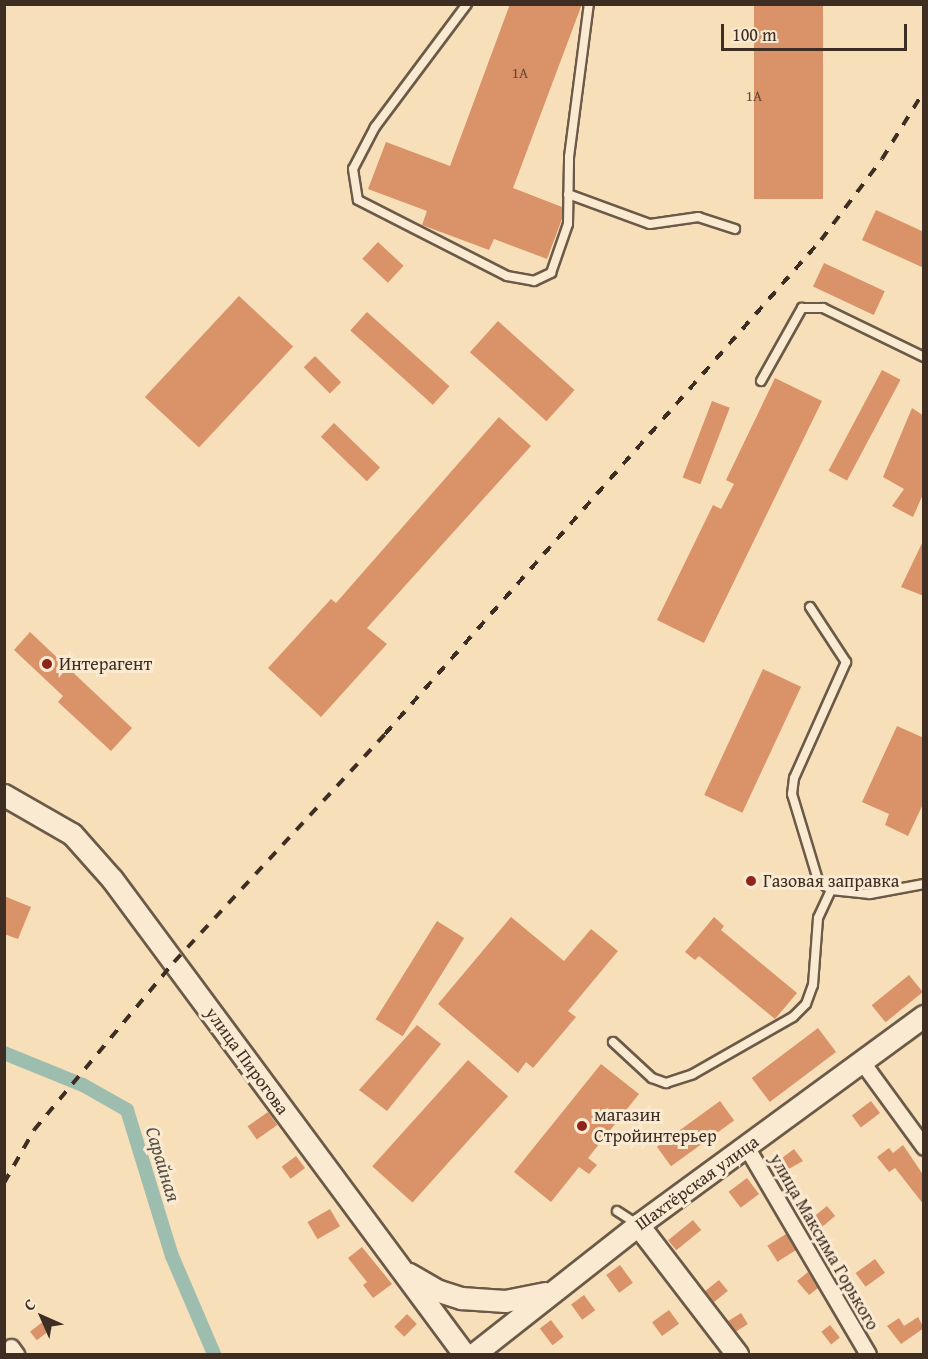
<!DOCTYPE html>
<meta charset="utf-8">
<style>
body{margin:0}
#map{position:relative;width:928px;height:1359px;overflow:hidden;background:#f7dfba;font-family:"Gentium Book Plus",serif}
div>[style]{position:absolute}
.canal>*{height:14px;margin:-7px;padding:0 7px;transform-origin:7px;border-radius:7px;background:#9dbdae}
.building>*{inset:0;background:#da9268;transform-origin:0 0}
.roads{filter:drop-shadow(2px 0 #6c5a48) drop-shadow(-2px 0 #6c5a48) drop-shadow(0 2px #6c5a48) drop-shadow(0 -2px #6c5a48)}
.lane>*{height:8px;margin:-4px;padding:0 4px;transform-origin:4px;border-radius:4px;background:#faead2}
.street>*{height:15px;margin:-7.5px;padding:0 7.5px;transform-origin:7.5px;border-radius:7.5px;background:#faead2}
.secondary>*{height:21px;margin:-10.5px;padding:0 10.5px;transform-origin:10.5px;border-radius:10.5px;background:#faead2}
.rail>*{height:4px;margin-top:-2px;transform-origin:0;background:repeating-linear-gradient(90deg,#3d2d22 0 10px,transparent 0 20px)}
.dots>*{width:16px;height:16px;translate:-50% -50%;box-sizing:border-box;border:3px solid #faead2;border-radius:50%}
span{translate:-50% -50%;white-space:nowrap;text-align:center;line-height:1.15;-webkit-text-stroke:6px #faead2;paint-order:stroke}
.number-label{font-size:15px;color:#644634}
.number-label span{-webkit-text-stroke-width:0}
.poi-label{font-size:18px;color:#3d2d22}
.left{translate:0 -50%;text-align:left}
.street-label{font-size:18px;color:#3d2d22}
.water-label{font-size:20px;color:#555145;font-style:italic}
.frame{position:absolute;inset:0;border:6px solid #3d2d22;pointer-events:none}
.north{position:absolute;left:12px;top:1287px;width:60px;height:60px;-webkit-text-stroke:4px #faead2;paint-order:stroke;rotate:315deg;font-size:16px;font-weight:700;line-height:24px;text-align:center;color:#3d2d22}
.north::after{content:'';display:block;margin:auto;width:21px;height:27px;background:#3d2d22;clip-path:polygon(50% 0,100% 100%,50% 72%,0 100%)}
.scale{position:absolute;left:721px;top:24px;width:186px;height:27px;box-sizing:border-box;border:3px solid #3d2d22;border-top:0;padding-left:8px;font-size:18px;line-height:21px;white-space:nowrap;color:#3d2d22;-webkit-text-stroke:4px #faead2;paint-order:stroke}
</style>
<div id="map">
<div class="canal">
<i style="left:4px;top:1053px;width:85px;rotate:22.1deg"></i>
<i style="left:83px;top:1085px;width:51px;rotate:29.6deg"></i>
<i style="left:127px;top:1110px;width:153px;rotate:72.9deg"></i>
<i style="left:172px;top:1256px;width:107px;rotate:66.8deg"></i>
</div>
<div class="building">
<i style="clip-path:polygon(510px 4px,582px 4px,513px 188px,562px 207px,562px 219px,547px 259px,494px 239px,489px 250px,422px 225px,427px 211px,368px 189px,386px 142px,450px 166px)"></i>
<i style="left:754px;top:4px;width:69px;height:195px"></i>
<i style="clip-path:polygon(876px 210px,924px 232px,924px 268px,862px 240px)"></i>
<i style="left:378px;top:242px;width:35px;height:23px;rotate:43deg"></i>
<i style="left:824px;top:263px;width:67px;height:26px;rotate:25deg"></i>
<i style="left:239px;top:296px;width:74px;height:138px;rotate:43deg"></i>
<i style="left:367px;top:312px;width:111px;height:25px;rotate:42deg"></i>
<i style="left:498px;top:321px;width:103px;height:42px;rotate:42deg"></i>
<i style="left:315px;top:356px;width:37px;height:16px;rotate:45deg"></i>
<i style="left:882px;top:370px;width:21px;height:114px;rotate:28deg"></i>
<i style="clip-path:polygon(775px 378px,822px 401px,704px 643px,657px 620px,713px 505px,721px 509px,734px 484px,726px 480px)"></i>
<i style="left:712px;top:401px;width:19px;height:82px;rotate:21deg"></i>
<i style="clip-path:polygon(912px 408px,924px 416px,924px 492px,913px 517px,892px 506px,904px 489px,883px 477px)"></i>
<i style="clip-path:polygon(499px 417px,531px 446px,367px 628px,387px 644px,321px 717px,268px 668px,331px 599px,336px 603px)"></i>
<i style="left:334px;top:423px;width:64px;height:19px;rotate:44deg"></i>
<i style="clip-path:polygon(924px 539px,924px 596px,901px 587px)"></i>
<i style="clip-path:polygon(30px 632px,132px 728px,111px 751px,58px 702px,63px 696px,14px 650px)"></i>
<i style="left:763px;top:669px;width:42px;height:139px;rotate:25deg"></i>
<i style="clip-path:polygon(897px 726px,924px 738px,924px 802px,908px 836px,885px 825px,889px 814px,862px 802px)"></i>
<i style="clip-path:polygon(4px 896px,31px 907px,18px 939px,4px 934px)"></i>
<i style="clip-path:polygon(511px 917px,564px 961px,591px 929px,618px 951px,568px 1011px,576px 1017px,533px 1068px,526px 1062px,518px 1073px,438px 1004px)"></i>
<i style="clip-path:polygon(714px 917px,724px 926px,721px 930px,797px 993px,775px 1019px,699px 956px,695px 960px,685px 952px)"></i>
<i style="left:437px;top:921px;width:32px;height:116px;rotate:32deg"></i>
<i style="left:909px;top:975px;width:22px;height:48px;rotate:51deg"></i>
<i style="clip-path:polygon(417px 1025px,441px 1044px,387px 1111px,359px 1090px)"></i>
<i style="left:818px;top:1028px;width:30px;height:83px;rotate:53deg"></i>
<i style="left:468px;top:1060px;width:54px;height:143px;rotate:42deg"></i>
<i style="clip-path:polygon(601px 1064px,639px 1094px,588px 1158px,597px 1165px,589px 1174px,579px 1167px,551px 1202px,514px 1172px)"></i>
<i style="left:720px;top:1101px;width:24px;height:78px;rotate:54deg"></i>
<i style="left:871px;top:1101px;width:15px;height:24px;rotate:53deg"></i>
<i style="left:268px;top:1112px;width:16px;height:25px;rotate:55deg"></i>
<i style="clip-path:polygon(903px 1145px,924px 1176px,924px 1205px,895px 1168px,889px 1172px,877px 1157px,889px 1148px,893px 1153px)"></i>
<i style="clip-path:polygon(794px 1149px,803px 1161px,785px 1171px,778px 1161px)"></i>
<i style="left:296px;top:1156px;width:15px;height:18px;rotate:53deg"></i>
<i style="left:747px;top:1178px;width:20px;height:23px;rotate:53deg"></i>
<i style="left:827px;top:1206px;width:13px;height:16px;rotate:51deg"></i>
<i style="left:330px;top:1209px;width:20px;height:26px;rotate:60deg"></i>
<i style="left:693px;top:1220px;width:13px;height:32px;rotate:51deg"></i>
<i style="left:786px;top:1234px;width:19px;height:22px;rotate:58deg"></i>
<i style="clip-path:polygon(362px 1247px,392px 1284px,373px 1298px,363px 1285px,367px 1282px,348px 1258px)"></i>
<i style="left:875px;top:1259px;width:17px;height:24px;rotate:54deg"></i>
<i style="left:620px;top:1265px;width:22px;height:17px;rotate:54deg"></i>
<i style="clip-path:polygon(808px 1272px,818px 1288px,809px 1295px,797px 1281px)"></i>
<i style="left:719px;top:1280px;width:14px;height:18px;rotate:51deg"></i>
<i style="left:584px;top:1295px;width:19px;height:16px;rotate:54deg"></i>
<i style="left:669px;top:1310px;width:17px;height:21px;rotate:54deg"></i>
<i style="left:741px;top:1313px;width:13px;height:15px;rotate:58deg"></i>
<i style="left:407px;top:1314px;width:14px;height:18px;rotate:45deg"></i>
<i style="clip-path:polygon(918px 1317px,924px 1328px,901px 1344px,887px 1326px,899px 1318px,904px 1326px)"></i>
<i style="left:45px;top:1320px;width:11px;height:19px;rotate:52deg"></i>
<i style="left:551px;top:1320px;width:21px;height:14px;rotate:53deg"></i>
<i style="left:830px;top:1325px;width:16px;height:11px;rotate:52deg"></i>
</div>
<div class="roads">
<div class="lane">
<i style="left:467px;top:4px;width:154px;rotate:126.8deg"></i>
<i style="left:375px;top:127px;width:47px;rotate:117.6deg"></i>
<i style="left:353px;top:169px;width:31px;rotate:81deg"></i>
<i style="left:358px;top:200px;width:167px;rotate:27deg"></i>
<i style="left:507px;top:276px;width:27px;rotate:10deg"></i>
<i style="left:534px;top:281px;width:19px;rotate:-25deg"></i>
<i style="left:551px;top:273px;width:52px;rotate:-70.9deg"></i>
<i style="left:568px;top:224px;width:67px;rotate:-89.1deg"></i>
<i style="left:569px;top:157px;width:154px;rotate:-82.6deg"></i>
<i style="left:568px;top:194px;width:87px;rotate:20.1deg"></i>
<i style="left:650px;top:224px;width:49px;rotate:-8.3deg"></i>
<i style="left:698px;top:217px;width:39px;rotate:18deg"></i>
<i style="left:761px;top:381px;width:84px;rotate:-60.7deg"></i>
<i style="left:802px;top:308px;width:21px"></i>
<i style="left:823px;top:308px;width:112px;rotate:25.9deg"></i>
<i style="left:810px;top:607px;width:66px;rotate:56.8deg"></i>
<i style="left:846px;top:662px;width:127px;rotate:114.1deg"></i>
<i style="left:794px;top:778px;width:16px;rotate:97deg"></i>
<i style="left:792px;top:794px;width:90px;rotate:73.2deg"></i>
<i style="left:818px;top:880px;width:16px;rotate:38deg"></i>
<i style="left:831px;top:890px;width:39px;rotate:6deg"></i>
<i style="left:870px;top:894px;width:55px;rotate:-10.5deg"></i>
<i style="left:613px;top:1042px;width:53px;rotate:42.7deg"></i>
<i style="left:652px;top:1078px;width:15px;rotate:20deg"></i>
<i style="left:666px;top:1083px;width:28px;rotate:-18deg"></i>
<i style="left:693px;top:1074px;width:115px;rotate:-29.7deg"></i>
<i style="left:793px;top:1017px;width:18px;rotate:-45deg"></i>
<i style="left:806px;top:1004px;width:20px;rotate:-70deg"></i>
<i style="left:813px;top:985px;width:67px;rotate:-85.7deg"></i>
<i style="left:818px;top:918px;width:31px;rotate:-65deg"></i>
<i style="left:617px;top:1211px;width:24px;rotate:33deg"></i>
</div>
<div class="street">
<i style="left:862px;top:1062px;width:105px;rotate:53.9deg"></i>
<i style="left:747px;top:1148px;width:239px;rotate:59.6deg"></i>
<i style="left:11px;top:1347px;width:9px;rotate:54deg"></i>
</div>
<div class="secondary">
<i style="left:4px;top:795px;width:78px;rotate:29.8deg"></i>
<i style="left:72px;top:834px;width:60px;rotate:48.4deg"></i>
<i style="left:112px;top:879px;width:591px;rotate:53.46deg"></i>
<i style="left:638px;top:1225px;width:163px;rotate:52.5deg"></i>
<i style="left:409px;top:1274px;width:34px;rotate:30deg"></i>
<i style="left:439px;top:1291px;width:23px;rotate:18deg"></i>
<i style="left:461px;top:1298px;width:44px;rotate:3.9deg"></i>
<i style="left:505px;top:1301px;width:41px;rotate:-11.3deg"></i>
<i style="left:474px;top:1354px;width:209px;rotate:-38.2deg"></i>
<i style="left:638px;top:1225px;width:354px;rotate:-36.2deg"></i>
</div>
</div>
<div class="rail">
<i style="left:4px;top:1183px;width:61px;rotate:-60.5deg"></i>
<i style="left:34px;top:1130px;width:219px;rotate:-50.2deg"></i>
<i style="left:174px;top:962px;width:311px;rotate:-47.2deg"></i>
<i style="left:385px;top:734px;width:659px;rotate:-48.57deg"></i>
<i style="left:821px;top:240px;width:101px;rotate:-53deg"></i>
<i style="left:882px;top:159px;width:80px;rotate:-58.3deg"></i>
</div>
<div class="dots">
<i style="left:47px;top:664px;background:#8f2418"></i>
<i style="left:751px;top:881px;background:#8f2418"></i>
<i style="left:582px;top:1126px;background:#8f2418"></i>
</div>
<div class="number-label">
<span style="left:520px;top:73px">1А</span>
<span style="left:754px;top:96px">1А</span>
</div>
<div class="poi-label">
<span class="left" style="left:59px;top:664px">Интерагент</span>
<span class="left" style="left:763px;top:881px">Газовая заправка</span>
<span class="left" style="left:594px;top:1126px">магазин<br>Стройинтерьер</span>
</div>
<div class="street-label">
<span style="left:247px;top:1061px;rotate:54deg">улица Пирогова</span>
<span style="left:697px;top:1183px;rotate:-36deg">Шахтёрская улица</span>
<span style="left:824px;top:1242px;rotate:60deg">улица Максима Горького</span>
</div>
<div class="water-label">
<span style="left:164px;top:1164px;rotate:73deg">Сарайная</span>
</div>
<div class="frame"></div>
<div class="north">С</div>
<div class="scale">100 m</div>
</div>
